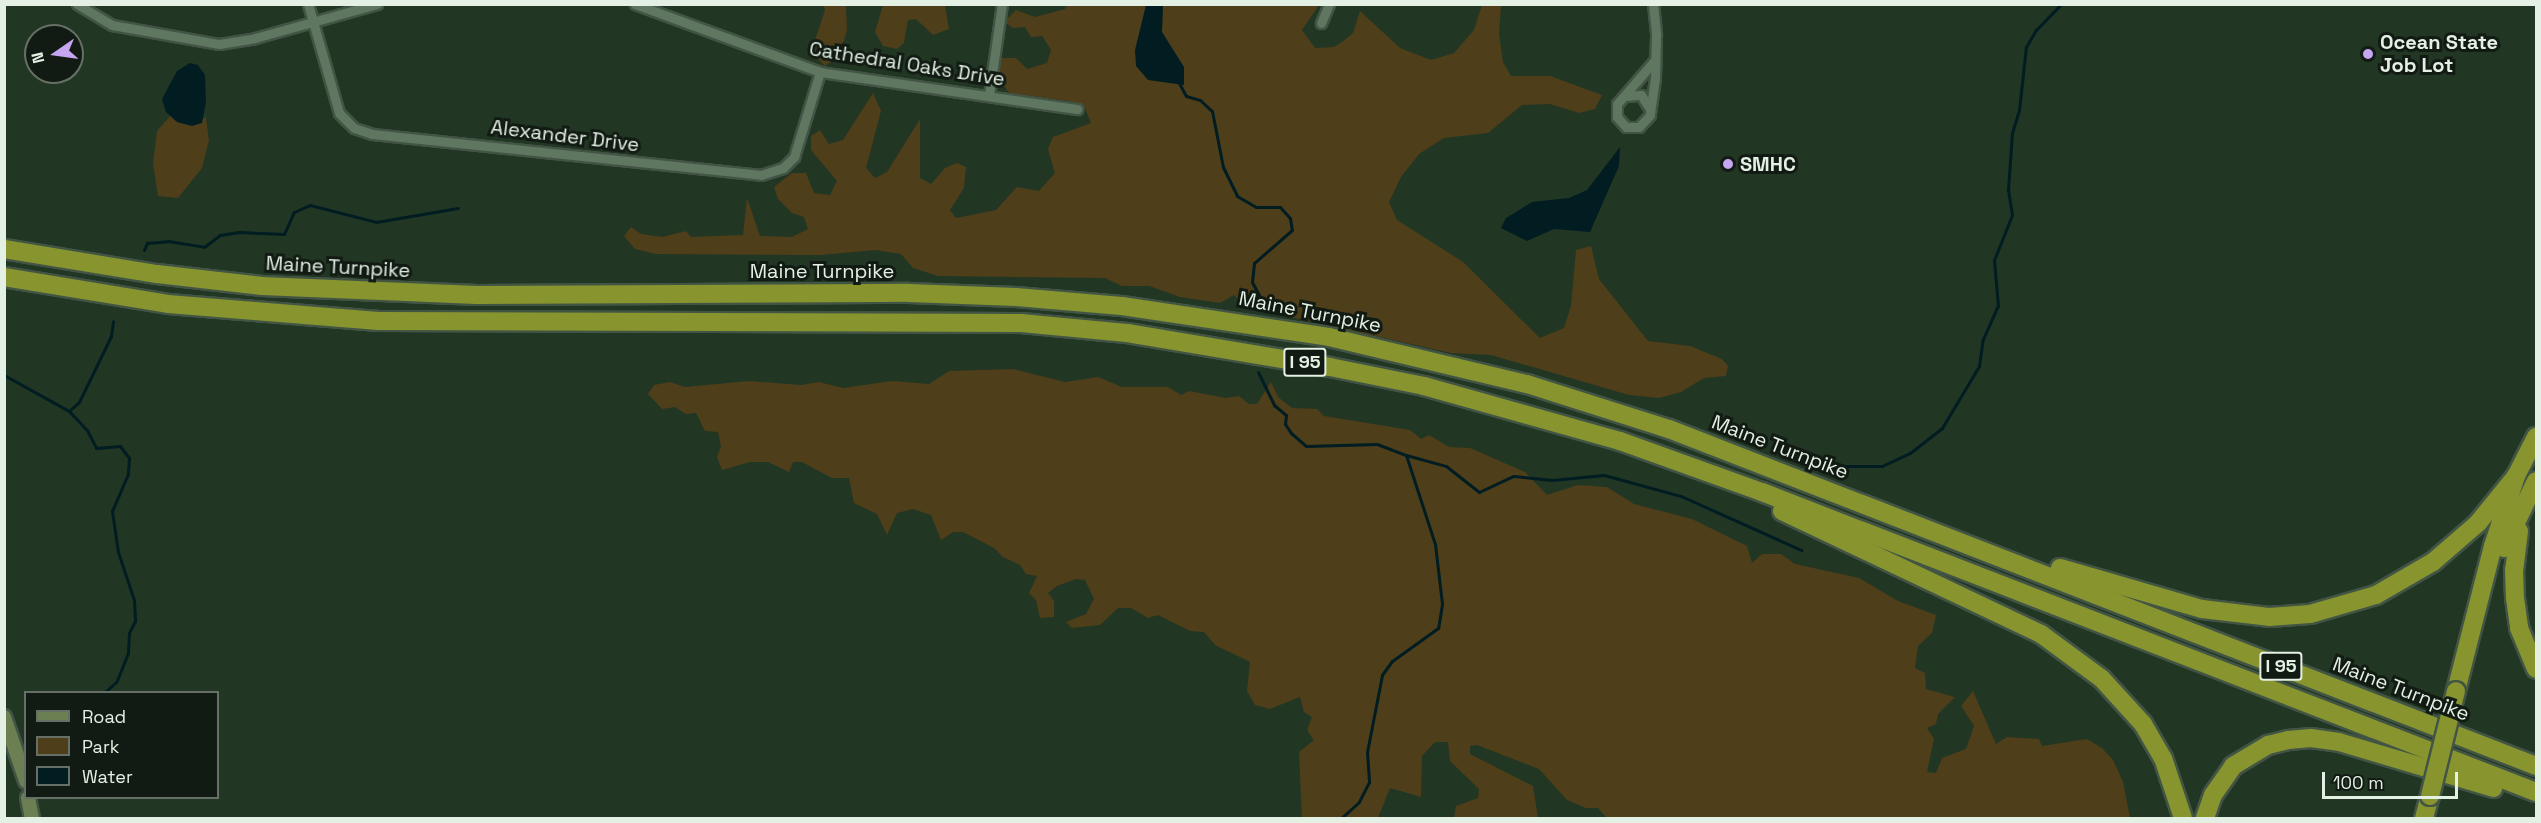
<!DOCTYPE html>
<style>
body{margin:0}
#map{position:relative;width:2541px;height:823px;overflow:hidden;background:#223624;font-family:"Space Grotesk",sans-serif}
div>[style]{position:absolute}
.green>*{inset:0;background:#4e3e1a}
.water>*{inset:0;background:#011d22}
.stream>*{height:3px;margin:-1.5px;padding:0 1.5px;transform-origin:1.5px;border-radius:1.5px;background:#011d22}
.roads{filter:drop-shadow(2px 0 #425545) drop-shadow(-2px 0 #425545) drop-shadow(0 2px #425545) drop-shadow(0 -2px #425545)}
.street>*{height:9px;margin:-4.5px;padding:0 4.5px;transform-origin:4.5px;border-radius:4.5px;background:#5f7661}
.secondary>*{height:14px;margin:-7px;padding:0 7px;transform-origin:7px;border-radius:7px;background:#6b7f52}
.highway>*{height:18px;margin:-9px;padding:0 9px;transform-origin:9px;border-radius:9px;background:#88942e}
.bridges{filter:drop-shadow(2px 0 #425545) drop-shadow(-2px 0 #425545) drop-shadow(0 2px #425545) drop-shadow(0 -2px #425545)}
.highway-bridge>*{height:18px;margin:-9px;padding:0 9px;transform-origin:9px;border-radius:9px;background:#88942e}
.dots>*{width:16px;height:16px;translate:-50% -50%;box-sizing:border-box;border:3px solid #121b13;border-radius:50%}
span{translate:-50% -50%;white-space:nowrap;text-align:center;line-height:1.15;-webkit-text-stroke:6px #121b13;paint-order:stroke}
.shield-label span{padding:2px 4px;background:#121b13;border:2px solid;border-radius:4px;-webkit-text-stroke-width:0}
.shield-label{font-size:18px;color:#e3f0e3;font-weight:700}
.poi-label{font-size:20px;color:#e3f0e3;font-weight:700}
.left{translate:0 -50%;text-align:left}
.street-label{font-size:20px;color:#e3f0e3}
.frame{position:absolute;inset:0;border:6px solid #e3f0e3;pointer-events:none}
.legend{position:absolute;left:24px;top:691px;width:195px;height:108px;box-sizing:border-box;background:#121b13;border:2px solid #667066;margin:0;padding:8px 10px;list-style:none;font-size:18px;color:#e3f0e3}
.legend li{display:flex;align-items:center;gap:12px;height:30px}
.legend b{width:30px;border:2px solid #667066}
.north{position:absolute;left:24px;top:24px;width:60px;height:60px;box-sizing:border-box;background:#121b13;border:2px solid #667066;border-radius:50%;rotate:257deg;font-size:16px;font-weight:700;line-height:24px;text-align:center;color:#e3f0e3}
.north::after{content:'';display:block;margin:auto;width:21px;height:27px;background:#c6a6f0;clip-path:polygon(50% 0,100% 100%,50% 72%,0 100%)}
.scale{position:absolute;left:2322px;top:772px;width:136px;height:27px;box-sizing:border-box;border:3px solid #e3f0e3;border-top:0;padding-left:8px;font-size:18px;line-height:21px;white-space:nowrap;color:#e3f0e3;-webkit-text-stroke:4px #121b13;paint-order:stroke}
</style>
<div id="map">
<div class="green">
<i style="clip-path:polygon(1067px 4px,1319px 5px,1302px 30px,1315px 48px,1334px 47px,1342px 42px,1353px 33px,1360px 11px,1400px 48px,1431px 60px,1454px 53px,1474px 30px,1482px 5px,1501px 5px,1499px 34px,1503px 62px,1511px 76px,1550px 76px,1602px 95px,1595px 109px,1579px 113px,1550px 104px,1522px 105px,1488px 133px,1444px 138px,1419px 154px,1401px 177px,1389px 202px,1397px 220px,1463px 262px,1540px 338px,1564px 328px,1571px 306px,1576px 250px,1591px 246px,1599px 279px,1648px 341px,1690px 346px,1722px 359px,1728px 366px,1726px 376px,1704px 378px,1681px 392px,1659px 398px,1629px 395px,1491px 355px,1451px 353px,1245px 307px,1234px 295px,1220px 303px,1180px 297px,1149px 286px,1122px 286px,1105px 278px,938px 276px,913px 268px,901px 254px,876px 250px,820px 255px,656px 254px,635px 249px,624px 236px,631px 227px,641px 234px,662px 237px,686px 231px,691px 237px,743px 235px,747px 198px,760px 236px,792px 237px,808px 229px,804px 217px,792px 213px,778px 199px,774px 187px,792px 173px,806px 173px,814px 193px,830px 195px,837px 181px,811px 150px,811px 136px,820px 130px,829px 144px,843px 140px,873px 93px,881px 111px,866px 168px,875px 178px,887px 172px,920px 119px,920px 178px,931px 184px,945px 168px,957px 163px,966px 167px,964px 188px,950px 210px,956px 218px,996px 210px,1017px 187px,1039px 191px,1055px 173px,1048px 149px,1053px 137px,1091px 123px,1084px 106px,1069px 101px,1009px 93px,998px 77px,1001px 58px,1016px 58px,1027px 69px,1047px 63px,1051px 50px,1042px 36px,1031px 37px,1025px 27px,1013px 28px,1004px 22px,1016px 10px,1035px 17px,1065px 9px)"></i>
<i style="clip-path:polygon(823px 5px,846px 5px,847px 31px,838px 57px,825px 66px,811px 52px,825px 10px)"></i>
<i style="clip-path:polygon(883px 5px,945px 5px,949px 29px,933px 35px,916px 19px,908px 20px,904px 43px,897px 49px,883px 46px,875px 32px)"></i>
<i style="clip-path:polygon(205px 112px,209px 140px,202px 168px,178px 198px,158px 196px,153px 163px,157px 131px,170px 116px,205px 118px)"></i>
<i style="clip-path:polygon(1013px 369px,1065px 382px,1098px 377px,1122px 387px,1168px 387px,1181px 395px,1189px 391px,1226px 398px,1239px 396px,1249px 404px,1257px 404px,1271px 382px,1278px 397px,1292px 408px,1317px 409px,1324px 416px,1410px 430px,1421px 439px,1429px 435px,1449px 447px,1470px 448px,1525px 472px,1547px 495px,1578px 485px,1607px 487px,1634px 504px,1692px 519px,1747px 546px,1752px 563px,1762px 554px,1781px 554px,1795px 564px,1859px 578px,1898px 601px,1936px 615px,1932px 633px,1918px 646px,1915px 668px,1925px 673px,1926px 689px,1955px 697px,1938px 714px,1936px 724px,1927px 728px,1934px 739px,1927px 772px,1936px 773px,1942px 758px,1966px 749px,1974px 726px,1961px 706px,1973px 691px,1996px 744px,2007px 737px,2039px 739px,2042px 746px,2087px 739px,2102px 748px,2113px 760px,2123px 782px,2130px 818px,1607px 818px,1598px 808px,1586px 808px,1567px 800px,1539px 769px,1477px 745px,1470px 746px,1470px 754px,1533px 786px,1538px 818px,1454px 818px,1456px 806px,1478px 798px,1479px 789px,1450px 761px,1448px 742px,1435px 742px,1422px 756px,1421px 797px,1390px 788px,1378px 818px,1302px 818px,1299px 752px,1314px 740px,1307px 730px,1312px 717px,1304px 712px,1300px 697px,1270px 709px,1255px 705px,1247px 691px,1250px 662px,1215px 645px,1204px 632px,1190px 631px,1158px 615px,1148px 618px,1131px 608px,1118px 608px,1100px 625px,1072px 628px,1066px 622px,1086px 614px,1094px 599px,1085px 580px,1076px 579px,1057px 586px,1048px 593px,1054px 601px,1054px 617px,1040px 618px,1036px 600px,1029px 593px,1037px 576px,1026px 574px,1020px 565px,1003px 557px,994px 548px,963px 532px,953px 532px,941px 540px,931px 515px,913px 509px,897px 513px,887px 535px,877px 514px,854px 503px,849px 478px,832px 478px,802px 462px,793px 462px,789px 472px,768px 462px,750px 462px,722px 470px,717px 457px,721px 446px,718px 432px,705px 431px,696px 413px,686px 414px,675px 407px,662px 409px,648px 394px,654px 385px,670px 382px,685px 387px,749px 381px,801px 385px,819px 382px,843px 388px,892px 381px,929px 384px,949px 371px)"></i>
</div>
<div class="water">
<i style="clip-path:polygon(1146px 5px,1163px 5px,1162px 32px,1184px 67px,1184px 85px,1148px 80px,1136px 66px,1135px 50px)"></i>
<i style="clip-path:polygon(190px 63px,198px 65px,205px 75px,206px 102px,202px 123px,192px 126px,177px 122px,166px 112px,162px 99px,177px 71px)"></i>
<i style="clip-path:polygon(1620px 147px,1619px 166px,1590px 232px,1554px 229px,1527px 241px,1501px 228px,1506px 218px,1532px 202px,1569px 198px,1587px 190px)"></i>
</div>
<div class="stream">
<i style="left:1178px;top:81px;width:17px;rotate:62deg"></i>
<i style="left:1186px;top:96px;width:15px;rotate:16deg"></i>
<i style="left:1200px;top:100px;width:16px;rotate:43deg"></i>
<i style="left:1212px;top:111px;width:57px;rotate:78.9deg"></i>
<i style="left:1223px;top:167px;width:32px;rotate:64deg"></i>
<i style="left:1237px;top:196px;width:22px;rotate:30deg"></i>
<i style="left:1256px;top:207px;width:24px"></i>
<i style="left:1280px;top:207px;width:15px;rotate:48deg"></i>
<i style="left:1290px;top:218px;width:12px;rotate:81deg"></i>
<i style="left:1292px;top:230px;width:50px;rotate:139deg"></i>
<i style="left:1254px;top:263px;width:19px;rotate:96deg"></i>
<i style="left:1252px;top:282px;width:32px;rotate:62deg"></i>
<i style="left:144px;top:250px;width:8px;rotate:-67deg"></i>
<i style="left:147px;top:243px;width:21px;rotate:-5deg"></i>
<i style="left:168px;top:241px;width:36px;rotate:9deg"></i>
<i style="left:204px;top:247px;width:20px;rotate:-37deg"></i>
<i style="left:220px;top:235px;width:19px;rotate:-9deg"></i>
<i style="left:239px;top:232px;width:45px;rotate:2.5deg"></i>
<i style="left:284px;top:234px;width:24px;rotate:-66deg"></i>
<i style="left:294px;top:212px;width:17px;rotate:-24deg"></i>
<i style="left:310px;top:205px;width:68px;rotate:14.4deg"></i>
<i style="left:376px;top:222px;width:83px;rotate:-9.7deg"></i>
<i style="left:1258px;top:372px;width:37px;rotate:64deg"></i>
<i style="left:1274px;top:405px;width:16px;rotate:40deg"></i>
<i style="left:1286px;top:415px;width:9px;rotate:96deg"></i>
<i style="left:1285px;top:424px;width:11px;rotate:56deg"></i>
<i style="left:1291px;top:433px;width:20px;rotate:41deg"></i>
<i style="left:1306px;top:446px;width:71px;rotate:-1.6deg"></i>
<i style="left:1377px;top:444px;width:31px;rotate:21deg"></i>
<i style="left:1406px;top:455px;width:94px;rotate:72deg"></i>
<i style="left:1435px;top:544px;width:60px;rotate:83.3deg"></i>
<i style="left:1442px;top:604px;width:24px;rotate:99deg"></i>
<i style="left:1438px;top:628px;width:57px;rotate:144.3deg"></i>
<i style="left:1392px;top:661px;width:17px;rotate:126deg"></i>
<i style="left:1382px;top:675px;width:78px;rotate:101deg"></i>
<i style="left:1367px;top:752px;width:30px;rotate:86deg"></i>
<i style="left:1369px;top:782px;width:22px;rotate:117deg"></i>
<i style="left:1359px;top:802px;width:24px;rotate:138deg"></i>
<i style="left:4px;top:375px;width:74px;rotate:29deg"></i>
<i style="left:69px;top:411px;width:13px;rotate:-42deg"></i>
<i style="left:79px;top:402px;width:73px;rotate:-64.1deg"></i>
<i style="left:111px;top:336px;width:15px;rotate:-82deg"></i>
<i style="left:69px;top:411px;width:26px;rotate:47deg"></i>
<i style="left:87px;top:430px;width:20px;rotate:63deg"></i>
<i style="left:96px;top:448px;width:24px;rotate:-5deg"></i>
<i style="left:120px;top:446px;width:15px;rotate:53deg"></i>
<i style="left:129px;top:458px;width:16px;rotate:94deg"></i>
<i style="left:128px;top:474px;width:40px;rotate:113.4deg"></i>
<i style="left:112px;top:511px;width:41px;rotate:81.7deg"></i>
<i style="left:118px;top:552px;width:51px;rotate:71.6deg"></i>
<i style="left:134px;top:600px;width:21px;rotate:87deg"></i>
<i style="left:135px;top:621px;width:13px;rotate:117deg"></i>
<i style="left:129px;top:633px;width:20px;rotate:93deg"></i>
<i style="left:128px;top:653px;width:31px;rotate:112deg"></i>
<i style="left:116px;top:682px;width:15px;rotate:138deg"></i>
<i style="left:1406px;top:455px;width:41px;rotate:15.4deg"></i>
<i style="left:1446px;top:466px;width:42px;rotate:38.2deg"></i>
<i style="left:1479px;top:492px;width:38px;rotate:-25deg"></i>
<i style="left:1514px;top:476px;width:38px;rotate:6deg"></i>
<i style="left:1552px;top:480px;width:52px;rotate:-5.5deg"></i>
<i style="left:1604px;top:475px;width:80px;rotate:15.3deg"></i>
<i style="left:1681px;top:496px;width:132px;rotate:24.2deg"></i>
<i style="left:1837px;top:466px;width:45px"></i>
<i style="left:1882px;top:466px;width:31px;rotate:-25deg"></i>
<i style="left:1910px;top:453px;width:41px;rotate:-38deg"></i>
<i style="left:1942px;top:428px;width:72px;rotate:-59.2deg"></i>
<i style="left:1979px;top:366px;width:27px;rotate:-82deg"></i>
<i style="left:1983px;top:339px;width:36px;rotate:-66deg"></i>
<i style="left:1998px;top:306px;width:46px;rotate:-95deg"></i>
<i style="left:1994px;top:260px;width:48px;rotate:-68.2deg"></i>
<i style="left:2012px;top:215px;width:25px;rotate:-99deg"></i>
<i style="left:2008px;top:190px;width:57px;rotate:-86deg"></i>
<i style="left:2012px;top:133px;width:24px;rotate:-73deg"></i>
<i style="left:2019px;top:110px;width:63px;rotate:-83.7deg"></i>
<i style="left:2026px;top:47px;width:20px;rotate:-60deg"></i>
<i style="left:2036px;top:30px;width:36px;rotate:-46deg"></i>
</div>
<div class="roads">
<div class="street">
<i style="left:77px;top:4px;width:41px;rotate:31deg"></i>
<i style="left:112px;top:25px;width:109px;rotate:10.1deg"></i>
<i style="left:219px;top:44px;width:36px;rotate:-9deg"></i>
<i style="left:255px;top:38px;width:127px;rotate:-15.6deg"></i>
<i style="left:308px;top:4px;width:113px;rotate:74.1deg"></i>
<i style="left:339px;top:113px;width:21px;rotate:45deg"></i>
<i style="left:354px;top:128px;width:19px;rotate:18deg"></i>
<i style="left:372px;top:134px;width:391px;rotate:6deg"></i>
<i style="left:761px;top:175px;width:23px;rotate:-18deg"></i>
<i style="left:783px;top:168px;width:16px;rotate:-45deg"></i>
<i style="left:794px;top:157px;width:89px;rotate:-73deg"></i>
<i style="left:635px;top:4px;width:197px;rotate:20.2deg"></i>
<i style="left:820px;top:72px;width:260px;rotate:8.2deg"></i>
<i style="left:1653px;top:4px;width:31px;rotate:84deg"></i>
<i style="left:1656px;top:35px;width:43px;rotate:91.3deg"></i>
<i style="left:1655px;top:78px;width:37px;rotate:98deg"></i>
<i style="left:1650px;top:115px;width:16px;rotate:133deg"></i>
<i style="left:1639px;top:127px;width:13px;rotate:180deg"></i>
<i style="left:1626px;top:127px;width:13px;rotate:-132deg"></i>
<i style="left:1617px;top:117px;width:13px;rotate:-90deg"></i>
<i style="left:1617px;top:104px;width:58px;rotate:-49.2deg"></i>
<i style="left:1321px;top:23px;width:21px;rotate:-67deg"></i>
<i style="left:989px;top:95px;width:92px;rotate:-81.9deg"></i>
<i style="left:1625px;top:96px;width:16px;rotate:-4deg"></i>
<i style="left:1641px;top:95px;width:17px;rotate:57deg"></i>
</div>
<div class="secondary">
<i style="left:4px;top:717px;width:68px;rotate:71deg"></i>
<i style="left:28px;top:798px;width:20px;rotate:79deg"></i>
</div>
<div class="highway">
<i style="left:4px;top:249px;width:155px;rotate:9.3deg"></i>
<i style="left:157px;top:274px;width:106px;rotate:6.5deg"></i>
<i style="left:262px;top:286px;width:215px;rotate:2.4deg"></i>
<i style="left:477px;top:295px;width:432px;rotate:-0.3deg"></i>
<i style="left:909px;top:293px;width:107px;rotate:2.1deg"></i>
<i style="left:1016px;top:297px;width:106px;rotate:4.9deg"></i>
<i style="left:1122px;top:306px;width:209px;rotate:8.5deg"></i>
<i style="left:1329px;top:337px;width:204px;rotate:13.4deg"></i>
<i style="left:1527px;top:384px;width:149px;rotate:17.6deg"></i>
<i style="left:1669px;top:429px;width:930px;rotate:21.24deg"></i>
<i style="left:4px;top:277px;width:166px;rotate:9.3deg"></i>
<i style="left:168px;top:304px;width:211px;rotate:4.6deg"></i>
<i style="left:378px;top:321px;width:643px;rotate:0.18deg"></i>
<i style="left:1021px;top:323px;width:106px;rotate:5.4deg"></i>
<i style="left:1127px;top:333px;width:206px;rotate:9.5deg"></i>
<i style="left:1330px;top:367px;width:96px;rotate:11.4deg"></i>
<i style="left:1424px;top:386px;width:204px;rotate:15.7deg"></i>
<i style="left:1620px;top:441px;width:151px;rotate:19.8deg"></i>
<i style="left:1762px;top:492px;width:830px;rotate:21.19deg"></i>
<i style="left:1782px;top:511px;width:287px;rotate:25.4deg"></i>
<i style="left:2041px;top:634px;width:76px;rotate:36.4deg"></i>
<i style="left:2102px;top:679px;width:61px;rotate:47.7deg"></i>
<i style="left:2143px;top:724px;width:39px;rotate:60deg"></i>
<i style="left:2163px;top:758px;width:63px;rotate:71.6deg"></i>
<i style="left:2519px;top:531px;width:39px;rotate:97deg"></i>
<i style="left:2514px;top:570px;width:28px;rotate:88deg"></i>
<i style="left:2515px;top:598px;width:30px;rotate:82deg"></i>
<i style="left:2519px;top:628px;width:44px;rotate:67.5deg"></i>
<i style="left:2504px;top:548px;width:74px;rotate:-64.5deg"></i>
<i style="left:2060px;top:568px;width:148px;rotate:16.1deg"></i>
<i style="left:2202px;top:609px;width:67px;rotate:6.8deg"></i>
<i style="left:2269px;top:617px;width:41px;rotate:-4.2deg"></i>
<i style="left:2310px;top:614px;width:69px;rotate:-16.1deg"></i>
<i style="left:2376px;top:595px;width:66px;rotate:-30.1deg"></i>
<i style="left:2433px;top:562px;width:60px;rotate:-40.9deg"></i>
<i style="left:2478px;top:523px;width:60px;rotate:-51deg"></i>
<i style="left:2456px;top:691px;width:150px;rotate:-75.7deg"></i>
<i style="left:2493px;top:546px;width:74px;rotate:-71.8deg"></i>
<i style="left:2516px;top:476px;width:44px;rotate:-62.9deg"></i>
<i style="left:2205px;top:818px;width:24px;rotate:-71deg"></i>
<i style="left:2213px;top:795px;width:35px;rotate:-55deg"></i>
<i style="left:2233px;top:766px;width:41px;rotate:-31deg"></i>
<i style="left:2268px;top:745px;width:21px;rotate:-14deg"></i>
<i style="left:2288px;top:740px;width:23px;rotate:-5deg"></i>
<i style="left:2311px;top:738px;width:28px;rotate:8deg"></i>
<i style="left:2339px;top:742px;width:161px;rotate:16.6deg"></i>
<i style="left:2424px;top:818px;width:23px;rotate:-75deg"></i>
</div>
</div>
<div class="bridges">
<div class="highway-bridge">
<i style="left:2430px;top:796px;width:108px;rotate:-76.1deg"></i>
</div>
</div>
<div class="dots">
<i style="left:2368px;top:54px;background:#c6a6f0"></i>
<i style="left:1728px;top:164px;background:#c6a6f0"></i>
</div>
<div class="shield-label">
<span style="left:1305px;top:362px">I 95</span>
<span style="left:2281px;top:666px">I 95</span>
</div>
<div class="poi-label">
<span class="left" style="left:2380px;top:54px">Ocean State<br>Job Lot</span>
<span class="left" style="left:1740px;top:164px">SMHC</span>
</div>
<div class="street-label">
<span style="left:907px;top:64px;rotate:9deg">Cathedral Oaks Drive</span>
<span style="left:565px;top:136px;rotate:7deg">Alexander Drive</span>
<span style="left:338px;top:267px;rotate:3deg">Maine Turnpike</span>
<span style="left:822px;top:271px">Maine Turnpike</span>
<span style="left:1310px;top:312px;rotate:11deg">Maine Turnpike</span>
<span style="left:1780px;top:447px;rotate:21deg">Maine Turnpike</span>
<span style="left:2401px;top:689px;rotate:21deg">Maine Turnpike</span>
</div>
<div class="frame"></div>
<ul class="legend">
<li><b style="height:8px;background:#6b7f52"></b>Road</li>
<li><b style="height:16px;background:#4e3e1a"></b>Park</li>
<li><b style="height:16px;background:#011d22"></b>Water</li>
</ul>
<div class="north">N</div>
<div class="scale">100 m</div>
</div>
